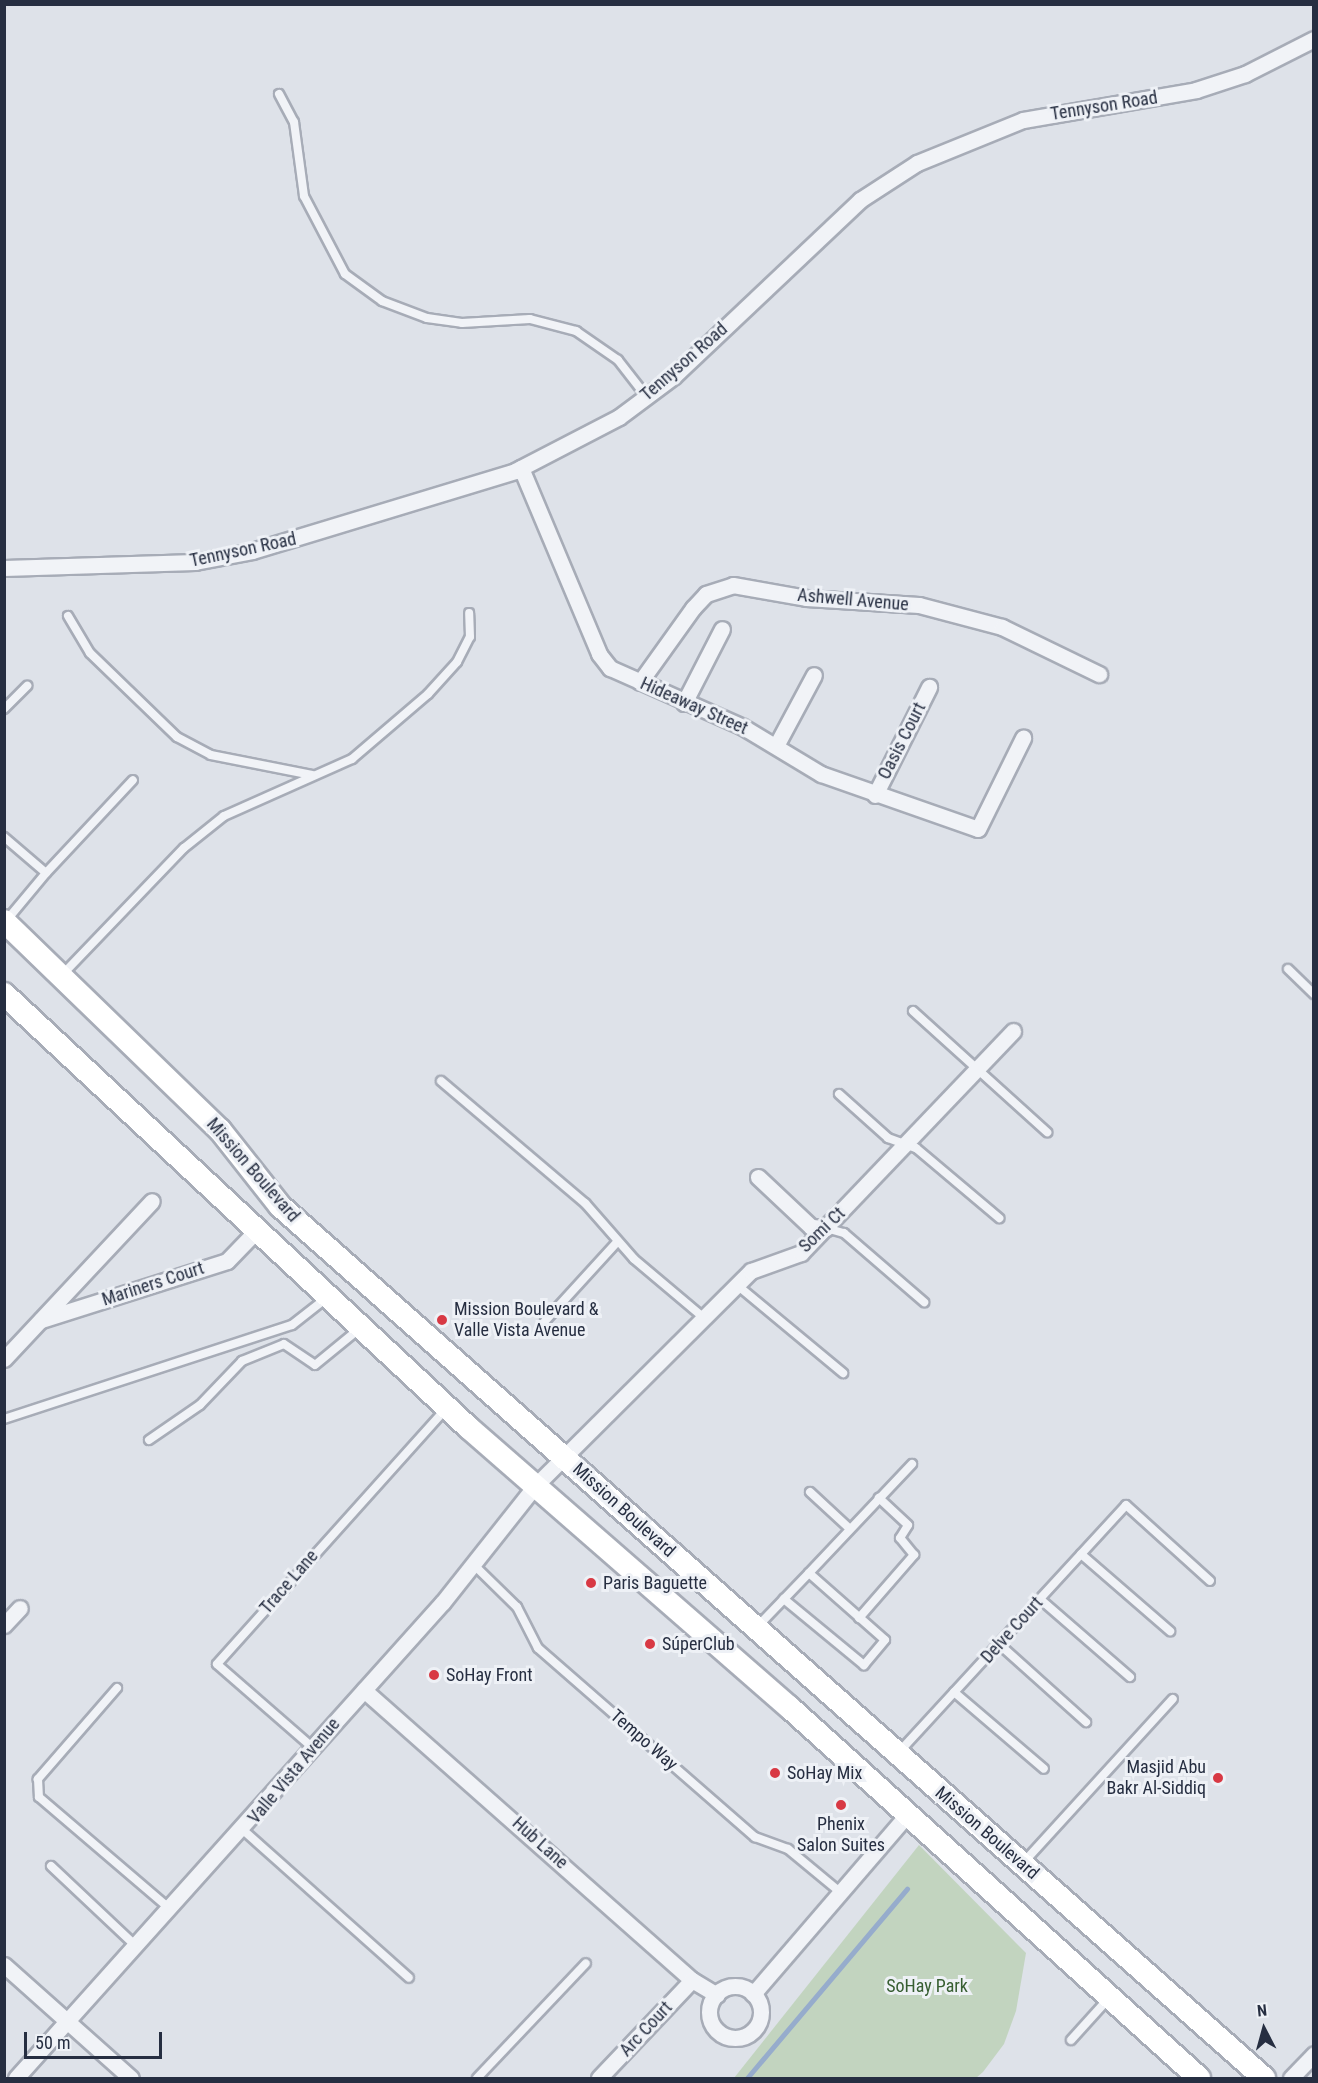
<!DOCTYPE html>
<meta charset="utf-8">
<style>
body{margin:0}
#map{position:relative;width:1318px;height:2083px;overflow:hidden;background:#dee2e9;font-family:"Roboto Condensed",sans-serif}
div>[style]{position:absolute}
.green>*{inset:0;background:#c2d4bf}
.stream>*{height:5px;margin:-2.5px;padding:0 2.5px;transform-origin:2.5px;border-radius:2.5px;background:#96accc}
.roads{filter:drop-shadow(2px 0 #a7acb7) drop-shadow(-2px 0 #a7acb7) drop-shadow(0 2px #a7acb7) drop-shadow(0 -2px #a7acb7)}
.service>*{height:8px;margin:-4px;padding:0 4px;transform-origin:4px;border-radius:4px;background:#f1f3f7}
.minor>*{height:15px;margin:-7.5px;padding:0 7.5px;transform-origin:7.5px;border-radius:7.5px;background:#f1f3f7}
.minor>.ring{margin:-7.5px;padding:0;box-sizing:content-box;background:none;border:15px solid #f1f3f7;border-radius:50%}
.primary>*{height:22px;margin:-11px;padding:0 11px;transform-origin:11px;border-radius:11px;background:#fff}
.dots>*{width:16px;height:16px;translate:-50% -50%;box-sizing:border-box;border:3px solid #eef1f6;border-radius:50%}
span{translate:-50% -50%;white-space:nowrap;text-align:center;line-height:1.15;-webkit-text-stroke:6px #eef1f6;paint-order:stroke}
.street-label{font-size:18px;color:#262e41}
.poi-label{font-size:18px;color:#262e41}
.left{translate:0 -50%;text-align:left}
.right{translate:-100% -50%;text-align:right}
.park-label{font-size:18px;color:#375e32}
.frame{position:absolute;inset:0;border:6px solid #262e41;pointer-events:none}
.north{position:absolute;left:1234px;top:1999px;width:60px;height:60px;-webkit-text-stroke:4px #eef1f6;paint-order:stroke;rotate:354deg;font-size:16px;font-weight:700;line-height:24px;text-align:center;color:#262e41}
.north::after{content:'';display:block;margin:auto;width:21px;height:27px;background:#262e41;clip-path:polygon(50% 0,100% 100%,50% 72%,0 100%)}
.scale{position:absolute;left:24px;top:2032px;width:138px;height:27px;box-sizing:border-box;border:3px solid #262e41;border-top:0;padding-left:8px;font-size:18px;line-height:21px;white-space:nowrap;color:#262e41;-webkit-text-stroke:4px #eef1f6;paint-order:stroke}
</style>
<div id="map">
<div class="green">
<i style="clip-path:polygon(919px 1845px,1026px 1953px,1016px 2011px,1004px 2044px,983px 2072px,976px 2078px,734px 2078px)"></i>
</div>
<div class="stream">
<i style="left:747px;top:2078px;width:248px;rotate:-49.8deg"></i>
</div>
<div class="roads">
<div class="service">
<i style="left:279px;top:94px;width:32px;rotate:62deg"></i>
<i style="left:294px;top:122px;width:75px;rotate:82.3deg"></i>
<i style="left:304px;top:196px;width:88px;rotate:62.3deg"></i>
<i style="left:345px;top:274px;width:46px;rotate:36.1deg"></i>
<i style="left:382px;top:301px;width:48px;rotate:20.7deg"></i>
<i style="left:427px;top:318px;width:35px;rotate:8deg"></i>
<i style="left:462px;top:323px;width:68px;rotate:-3.4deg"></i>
<i style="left:530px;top:319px;width:48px;rotate:14.6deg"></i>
<i style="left:576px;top:331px;width:51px;rotate:34.6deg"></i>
<i style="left:618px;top:360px;width:46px;rotate:52.1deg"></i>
<i style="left:68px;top:616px;width:43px;rotate:59.3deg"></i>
<i style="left:90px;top:653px;width:121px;rotate:44deg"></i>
<i style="left:177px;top:737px;width:38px;rotate:28deg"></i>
<i style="left:211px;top:755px;width:103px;rotate:11.2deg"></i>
<i style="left:4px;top:709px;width:33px;rotate:-45deg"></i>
<i style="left:4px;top:837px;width:55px;rotate:40.6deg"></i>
<i style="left:46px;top:873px;width:62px;rotate:129.8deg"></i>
<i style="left:46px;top:873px;width:127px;rotate:-46.9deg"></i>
<i style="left:1288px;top:969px;width:36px;rotate:44deg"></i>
<i style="left:62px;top:975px;width:176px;rotate:-46.2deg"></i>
<i style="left:184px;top:848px;width:51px;rotate:-38.7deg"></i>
<i style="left:224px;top:816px;width:140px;rotate:-24deg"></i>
<i style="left:352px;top:759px;width:100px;rotate:-40.5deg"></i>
<i style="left:428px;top:694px;width:43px;rotate:-47.8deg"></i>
<i style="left:457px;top:662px;width:28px;rotate:-63deg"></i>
<i style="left:470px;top:637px;width:24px;rotate:-92deg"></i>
<i style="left:913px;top:1011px;width:181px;rotate:42.1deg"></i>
<i style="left:441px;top:1081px;width:189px;rotate:40.3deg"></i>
<i style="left:585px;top:1203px;width:74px;rotate:48.8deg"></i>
<i style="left:634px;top:1259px;width:92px;rotate:40.1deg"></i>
<i style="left:839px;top:1094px;width:66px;rotate:41.9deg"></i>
<i style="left:888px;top:1138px;width:30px;rotate:20deg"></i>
<i style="left:916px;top:1148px;width:109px;rotate:40.1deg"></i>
<i style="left:826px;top:1228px;width:19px;rotate:16deg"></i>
<i style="left:844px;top:1233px;width:106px;rotate:40.8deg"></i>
<i style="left:737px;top:1285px;width:138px;rotate:39.7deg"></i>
<i style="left:545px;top:1321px;width:108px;rotate:-47.6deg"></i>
<i style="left:4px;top:1419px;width:303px;rotate:-18.1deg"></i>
<i style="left:292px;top:1325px;width:42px;rotate:-38.2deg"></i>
<i style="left:149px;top:1440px;width:62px;rotate:-34.5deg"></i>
<i style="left:200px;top:1405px;width:61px;rotate:-46.3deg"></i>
<i style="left:242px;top:1361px;width:45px;rotate:-22deg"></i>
<i style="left:284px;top:1344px;width:37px;rotate:34deg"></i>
<i style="left:315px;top:1365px;width:57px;rotate:-39.3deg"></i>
<i style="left:810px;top:1492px;width:54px;rotate:42.8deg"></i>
<i style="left:1081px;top:1554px;width:118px;rotate:40.9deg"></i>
<i style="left:472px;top:1563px;width:63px;rotate:44.4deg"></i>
<i style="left:517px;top:1607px;width:46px;rotate:62.9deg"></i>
<i style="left:538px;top:1648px;width:288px;rotate:41.1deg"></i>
<i style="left:755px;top:1837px;width:35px;rotate:20deg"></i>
<i style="left:788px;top:1849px;width:67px;rotate:39.6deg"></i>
<i style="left:809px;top:1573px;width:150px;rotate:-46.6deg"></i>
<i style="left:1040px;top:1599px;width:119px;rotate:40.9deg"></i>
<i style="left:859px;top:1618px;width:84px;rotate:-48.9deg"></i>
<i style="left:914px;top:1555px;width:22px;rotate:-129deg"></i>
<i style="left:900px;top:1538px;width:15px;rotate:-58deg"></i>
<i style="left:908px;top:1525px;width:40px;rotate:-137deg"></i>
<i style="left:757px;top:1627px;width:75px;rotate:-46.1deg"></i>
<i style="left:809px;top:1573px;width:101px;rotate:41.4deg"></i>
<i style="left:885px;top:1640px;width:33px;rotate:130deg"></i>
<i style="left:864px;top:1665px;width:104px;rotate:-140.5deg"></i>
<i style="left:999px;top:1644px;width:117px;rotate:41.9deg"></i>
<i style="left:117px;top:1688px;width:121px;rotate:131deg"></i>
<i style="left:38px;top:1779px;width:18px;rotate:87deg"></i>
<i style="left:39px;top:1797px;width:172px;rotate:40.5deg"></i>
<i style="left:954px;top:1692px;width:118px;rotate:40.5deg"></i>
<i style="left:312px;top:1747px;width:126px;rotate:-138.9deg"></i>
<i style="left:217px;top:1664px;width:343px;rotate:-48.1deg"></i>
<i style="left:900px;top:1751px;width:334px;rotate:-47.4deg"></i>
<i style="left:1126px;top:1505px;width:113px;rotate:42.1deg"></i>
<i style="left:243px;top:1830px;width:222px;rotate:41.7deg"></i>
<i style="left:1023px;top:1863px;width:222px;rotate:-47.6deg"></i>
<i style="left:51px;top:1866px;width:117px;rotate:43.3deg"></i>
<i style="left:1071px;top:2040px;width:55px;rotate:-47.9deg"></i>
<i style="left:477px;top:2078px;width:158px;rotate:-46.5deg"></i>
</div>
<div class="minor">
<i style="left:521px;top:468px;width:202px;rotate:67.2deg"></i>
<i style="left:599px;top:654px;width:18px;rotate:52deg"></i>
<i style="left:610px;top:668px;width:145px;rotate:23.9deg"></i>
<i style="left:743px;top:727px;width:91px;rotate:31.1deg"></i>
<i style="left:821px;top:774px;width:166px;rotate:19.3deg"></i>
<i style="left:978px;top:829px;width:102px;rotate:-63.7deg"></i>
<i style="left:4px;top:568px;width:191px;rotate:-1.8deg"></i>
<i style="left:195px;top:562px;width:58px;rotate:-10.9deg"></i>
<i style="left:252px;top:551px;width:275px;rotate:-16.9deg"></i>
<i style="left:515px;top:471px;width:117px;rotate:-27.4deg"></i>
<i style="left:619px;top:417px;width:69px;rotate:-36.7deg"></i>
<i style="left:674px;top:376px;width:256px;rotate:-43.4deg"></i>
<i style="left:860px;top:200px;width:68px;rotate:-33deg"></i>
<i style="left:917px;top:163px;width:114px;rotate:-22.1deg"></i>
<i style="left:1023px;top:120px;width:176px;rotate:-9.8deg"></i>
<i style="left:1196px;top:90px;width:52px;rotate:-18.1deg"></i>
<i style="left:1245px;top:74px;width:77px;rotate:-26.9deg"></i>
<i style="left:640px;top:682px;width:91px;rotate:-54.4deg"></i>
<i style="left:693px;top:608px;width:19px;rotate:-47deg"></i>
<i style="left:706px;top:594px;width:28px;rotate:-18deg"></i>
<i style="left:733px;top:585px;width:74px;rotate:10.1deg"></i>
<i style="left:806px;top:598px;width:113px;rotate:3.5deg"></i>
<i style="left:919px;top:605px;width:86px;rotate:14.8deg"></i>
<i style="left:1002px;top:627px;width:108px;rotate:25.9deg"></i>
<i style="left:684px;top:703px;width:83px;rotate:-62.8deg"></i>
<i style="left:777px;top:744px;width:78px;rotate:-61.8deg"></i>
<i style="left:875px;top:795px;width:121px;rotate:-63.4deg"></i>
<i style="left:758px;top:1177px;width:73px;rotate:43.3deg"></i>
<i style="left:811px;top:1227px;width:15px;rotate:4deg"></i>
<i style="left:41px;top:1320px;width:195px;rotate:-17.6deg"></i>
<i style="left:227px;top:1261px;width:40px;rotate:-46deg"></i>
<i style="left:4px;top:1359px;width:216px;rotate:-46.9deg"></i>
<i style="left:4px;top:1625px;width:23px;rotate:-47deg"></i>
<i style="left:364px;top:1690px;width:438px;rotate:41.5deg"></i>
<i style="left:692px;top:1980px;width:29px;rotate:31deg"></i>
<i style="left:4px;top:1965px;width:170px;rotate:41.7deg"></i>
<i class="ring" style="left:709px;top:1986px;width:37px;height:37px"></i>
<i style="left:753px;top:1994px;width:235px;rotate:-49.3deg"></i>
<i style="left:16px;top:2078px;width:639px;rotate:-48.11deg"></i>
<i style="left:443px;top:1602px;width:147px;rotate:-51.6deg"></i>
<i style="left:534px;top:1487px;width:306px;rotate:-44.9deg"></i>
<i style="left:751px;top:1271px;width:53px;rotate:-19.8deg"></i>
<i style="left:801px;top:1253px;width:307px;rotate:-46.3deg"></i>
<i style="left:599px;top:2078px;width:135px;rotate:-46.5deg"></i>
<i style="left:1291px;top:2078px;width:33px;rotate:-46deg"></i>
</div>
<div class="primary">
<i style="left:4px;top:921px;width:301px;rotate:44.1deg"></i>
<i style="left:220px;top:1130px;width:97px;rotate:51.7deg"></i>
<i style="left:280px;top:1206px;width:1315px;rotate:41.55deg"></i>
<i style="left:4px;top:994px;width:636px;rotate:43.03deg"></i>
<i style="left:469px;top:1428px;width:425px;rotate:41.1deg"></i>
<i style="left:789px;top:1707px;width:553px;rotate:42.14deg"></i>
</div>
</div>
<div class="dots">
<i style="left:442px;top:1320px;background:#d83944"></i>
<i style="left:591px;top:1583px;background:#d83944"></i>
<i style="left:650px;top:1644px;background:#d83944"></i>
<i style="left:434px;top:1675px;background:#d83944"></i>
<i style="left:775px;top:1773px;background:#d83944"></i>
<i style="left:1218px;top:1778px;background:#d83944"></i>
<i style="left:841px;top:1805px;background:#d83944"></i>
</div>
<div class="street-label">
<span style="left:1104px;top:106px;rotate:-9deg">Tennyson Road</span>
<span style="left:684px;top:362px;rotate:-41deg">Tennyson Road</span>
<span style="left:243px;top:550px;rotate:-12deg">Tennyson Road</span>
<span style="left:853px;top:600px;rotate:5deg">Ashwell Avenue</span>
<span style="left:694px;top:706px;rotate:24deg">Hideaway Street</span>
<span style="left:902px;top:741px;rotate:-63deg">Oasis Court</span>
<span style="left:253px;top:1170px;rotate:49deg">Mission Boulevard</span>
<span style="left:822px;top:1230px;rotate:-44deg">Somi Ct</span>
<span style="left:153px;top:1284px;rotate:-18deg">Mariners Court</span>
<span style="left:624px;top:1510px;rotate:42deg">Mission Boulevard</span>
<span style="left:289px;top:1582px;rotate:-49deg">Trace Lane</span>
<span style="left:1012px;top:1630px;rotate:-48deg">Delve Court</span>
<span style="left:644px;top:1740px;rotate:41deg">Tempo Way</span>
<span style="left:294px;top:1771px;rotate:-50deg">Valle Vista Avenue</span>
<span style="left:987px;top:1833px;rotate:41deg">Mission Boulevard</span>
<span style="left:540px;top:1843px;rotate:42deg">Hub Lane</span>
<span style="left:646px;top:2029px;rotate:-47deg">Arc Court</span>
</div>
<div class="poi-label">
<span class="left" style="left:454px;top:1320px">Mission Boulevard &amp;<br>Valle Vista Avenue</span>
<span class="left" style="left:603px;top:1583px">Paris Baguette</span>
<span class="left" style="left:662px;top:1644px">SúperClub</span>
<span class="left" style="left:446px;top:1675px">SoHay Front</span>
<span class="right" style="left:1206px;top:1778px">Masjid Abu<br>Bakr Al-Siddiq</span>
<span class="left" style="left:787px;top:1773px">SoHay Mix</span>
<span style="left:841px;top:1835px">Phenix<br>Salon Suites</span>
</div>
<div class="park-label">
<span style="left:927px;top:1986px">SoHay Park</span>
</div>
<div class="frame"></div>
<div class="north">N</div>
<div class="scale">50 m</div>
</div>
